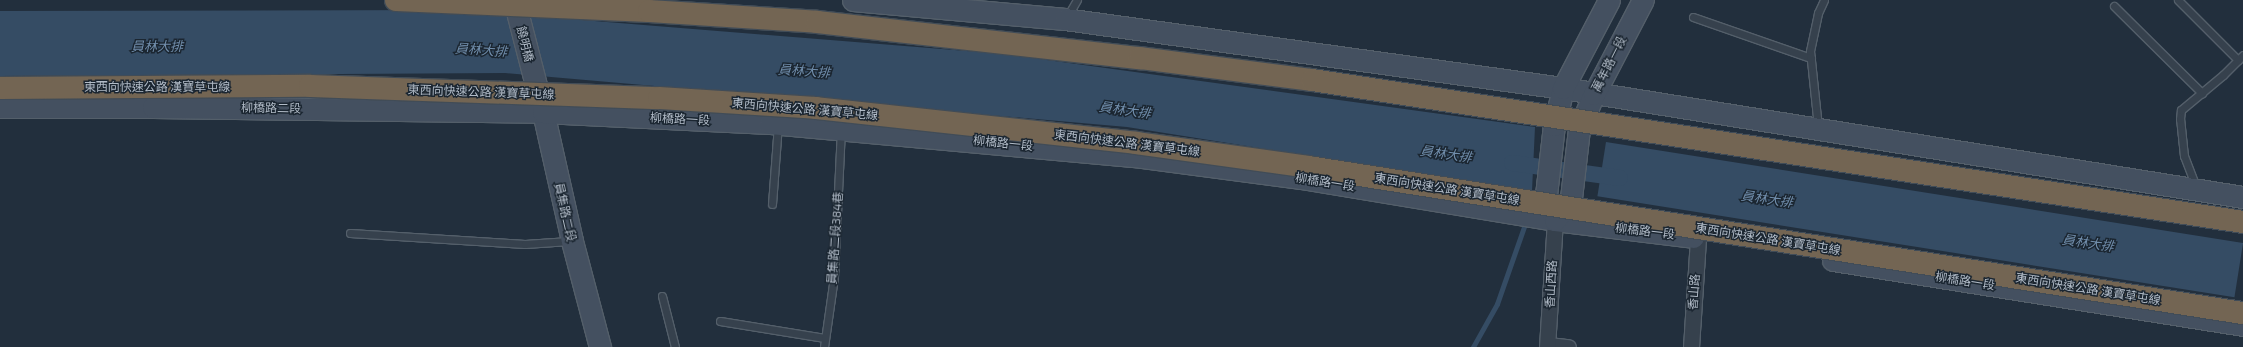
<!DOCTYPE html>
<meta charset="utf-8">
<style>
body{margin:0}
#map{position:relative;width:2243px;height:347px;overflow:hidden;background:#222f3d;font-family:"Exo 2","Noto Sans TC",sans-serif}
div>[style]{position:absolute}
.water>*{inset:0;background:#354c64;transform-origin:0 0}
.stream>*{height:4.5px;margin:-2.25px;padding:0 2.25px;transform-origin:2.25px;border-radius:2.25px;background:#354c64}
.canal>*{height:16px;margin:-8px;padding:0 8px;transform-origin:8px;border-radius:8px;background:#354c64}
.roads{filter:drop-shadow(1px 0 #545f6a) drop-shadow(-1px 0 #545f6a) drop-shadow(0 1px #545f6a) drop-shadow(0 -1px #545f6a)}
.lane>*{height:7px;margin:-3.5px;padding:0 3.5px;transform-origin:3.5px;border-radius:3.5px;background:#36414d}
.street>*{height:15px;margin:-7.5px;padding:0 7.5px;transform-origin:7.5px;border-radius:7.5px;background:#36414d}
.secondary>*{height:21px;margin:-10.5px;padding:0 10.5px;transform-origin:10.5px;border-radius:10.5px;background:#445060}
.bridges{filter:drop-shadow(1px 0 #414c57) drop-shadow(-1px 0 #414c57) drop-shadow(0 1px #414c57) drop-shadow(0 -1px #414c57)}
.highway-bridge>*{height:22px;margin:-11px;padding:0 11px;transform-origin:11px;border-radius:11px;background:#736553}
span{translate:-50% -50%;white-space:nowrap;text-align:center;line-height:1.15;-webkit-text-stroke:3px #1b2631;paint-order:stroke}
.street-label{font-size:12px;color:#b2bcc8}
.water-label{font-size:13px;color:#718eac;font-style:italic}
</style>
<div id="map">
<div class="water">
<i style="clip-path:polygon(457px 10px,1004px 54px,1535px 127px,1532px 191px,1127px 127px,505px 73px,0 76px,0 11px)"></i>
<i style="left:1606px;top:142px;width:645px;height:55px;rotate:9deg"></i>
</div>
<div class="stream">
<i style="left:1473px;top:347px;width:49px;rotate:-60.8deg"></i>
<i style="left:1497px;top:304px;width:82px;rotate:-70.7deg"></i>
</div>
<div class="canal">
<i style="left:1512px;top:163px;width:109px;rotate:7.9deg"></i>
</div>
<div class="roads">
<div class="lane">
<i style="left:2178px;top:0;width:85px;rotate:45deg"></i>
<i style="left:2114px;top:6px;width:124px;rotate:44.7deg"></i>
<i style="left:1067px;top:17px;width:20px;rotate:-60deg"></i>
<i style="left:1693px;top:17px;width:125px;rotate:19.2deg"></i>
<i style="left:1818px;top:127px;width:76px;rotate:-96deg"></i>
<i style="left:1810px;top:51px;width:39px;rotate:-78deg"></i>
<i style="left:1818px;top:13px;width:14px;rotate:-65deg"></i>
<i style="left:2196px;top:187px;width:33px;rotate:-111deg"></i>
<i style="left:2184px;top:156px;width:37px;rotate:-96deg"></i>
<i style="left:2180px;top:119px;width:9px;rotate:-84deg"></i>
<i style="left:2181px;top:110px;width:55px;rotate:-39.8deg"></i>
<i style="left:2223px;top:75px;width:28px;rotate:-45deg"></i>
<i style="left:772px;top:204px;width:79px;rotate:-85.7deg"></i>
<i style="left:350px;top:233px;width:175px;rotate:3.6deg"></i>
<i style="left:525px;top:244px;width:44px;rotate:-3.9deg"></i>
<i style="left:662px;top:296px;width:53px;rotate:75.7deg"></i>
<i style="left:720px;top:321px;width:106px;rotate:9.2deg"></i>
<i style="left:824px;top:347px;width:71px;rotate:-81.9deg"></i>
<i style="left:834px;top:277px;width:146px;rotate:-87.3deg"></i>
</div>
<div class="street">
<i style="left:1548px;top:345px;width:20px;rotate:6deg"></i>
<i style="left:1547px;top:347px;width:127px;rotate:-86.4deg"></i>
<i style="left:1691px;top:347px;width:109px;rotate:-86.3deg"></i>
</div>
<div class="secondary">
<i style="left:514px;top:0;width:116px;rotate:75.5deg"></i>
<i style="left:543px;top:112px;width:132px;rotate:77.3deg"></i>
<i style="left:572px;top:241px;width:110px;rotate:75.2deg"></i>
<i style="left:853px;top:0;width:213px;rotate:5.1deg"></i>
<i style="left:1065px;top:19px;width:503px;rotate:7.89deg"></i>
<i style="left:1563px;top:88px;width:689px;rotate:9.11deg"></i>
<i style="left:0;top:107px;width:153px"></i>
<i style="left:153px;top:107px;width:390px;rotate:0.7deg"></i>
<i style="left:543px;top:112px;width:227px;rotate:2.8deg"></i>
<i style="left:770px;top:123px;width:365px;rotate:5.2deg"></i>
<i style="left:1134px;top:156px;width:168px;rotate:7.5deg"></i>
<i style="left:1301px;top:178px;width:257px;rotate:9.4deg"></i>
<i style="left:1555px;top:220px;width:139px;rotate:7deg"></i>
<i style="left:1555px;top:219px;width:26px;rotate:-111deg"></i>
<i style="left:1546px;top:195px;width:70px;rotate:-83.5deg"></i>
<i style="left:1554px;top:125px;width:38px;rotate:-76deg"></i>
<i style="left:1563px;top:88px;width:99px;rotate:-62.4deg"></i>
<i style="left:1555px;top:220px;width:27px;rotate:-54deg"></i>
<i style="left:1571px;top:198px;width:69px;rotate:-83.4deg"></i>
<i style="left:1579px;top:129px;width:38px;rotate:-67deg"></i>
<i style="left:1594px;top:94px;width:106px;rotate:-62.5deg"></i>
<i style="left:1833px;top:260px;width:415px;rotate:9deg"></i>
</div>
</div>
<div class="bridges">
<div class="highway-bridge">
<i style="left:396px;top:0;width:253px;rotate:2.5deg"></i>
<i style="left:649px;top:11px;width:168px;rotate:3.7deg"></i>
<i style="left:817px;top:22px;width:325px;rotate:6.4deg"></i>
<i style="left:1140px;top:58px;width:173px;rotate:7.3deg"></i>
<i style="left:1312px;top:80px;width:942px;rotate:8.67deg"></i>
<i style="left:0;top:88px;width:310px;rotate:-0.4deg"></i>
<i style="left:310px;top:86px;width:349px;rotate:2deg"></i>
<i style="left:659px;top:98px;width:157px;rotate:3.6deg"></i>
<i style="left:816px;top:108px;width:322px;rotate:6.2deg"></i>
<i style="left:1136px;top:143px;width:174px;rotate:7.9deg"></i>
<i style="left:1308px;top:167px;width:946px;rotate:8.88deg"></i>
</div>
</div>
<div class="street-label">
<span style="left:525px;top:44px;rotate:76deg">饒明橋</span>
<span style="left:1609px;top:64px;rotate:-63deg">萬年路一段</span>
<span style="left:157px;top:87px">東西向快速公路 漢寶草屯線</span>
<span style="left:481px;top:92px;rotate:2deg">東西向快速公路 漢寶草屯線</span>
<span style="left:271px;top:108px;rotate:1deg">柳橋路二段</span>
<span style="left:805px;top:109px;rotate:5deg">東西向快速公路 漢寶草屯線</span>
<span style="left:680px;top:119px;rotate:3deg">柳橋路一段</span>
<span style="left:1003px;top:143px;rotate:6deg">柳橋路一段</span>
<span style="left:1127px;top:143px;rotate:7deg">東西向快速公路 漢寶草屯線</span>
<span style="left:1325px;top:182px;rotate:9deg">柳橋路一段</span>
<span style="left:1447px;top:189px;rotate:9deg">東西向快速公路 漢寶草屯線</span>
<span style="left:565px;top:212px;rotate:77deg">員集路二段</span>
<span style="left:1645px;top:231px;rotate:7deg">柳橋路一段</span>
<span style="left:835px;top:238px;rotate:-86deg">員集路二段384巷</span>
<span style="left:1768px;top:239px;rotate:9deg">東西向快速公路 漢寶草屯線</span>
<span style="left:1965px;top:281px;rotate:9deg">柳橋路一段</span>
<span style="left:1551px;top:284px;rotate:-87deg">香山西路</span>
<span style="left:2088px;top:289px;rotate:9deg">東西向快速公路 漢寶草屯線</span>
<span style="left:1694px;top:292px;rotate:-86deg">香山路</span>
</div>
<div class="water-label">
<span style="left:157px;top:46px">員林大排</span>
<span style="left:481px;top:50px;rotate:4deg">員林大排</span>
<span style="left:804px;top:71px;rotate:4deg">員林大排</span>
<span style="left:1125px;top:110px;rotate:8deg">員林大排</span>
<span style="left:1446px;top:154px;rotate:8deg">員林大排</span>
<span style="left:1767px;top:199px;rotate:8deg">員林大排</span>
<span style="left:2088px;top:243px;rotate:8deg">員林大排</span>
</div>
</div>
